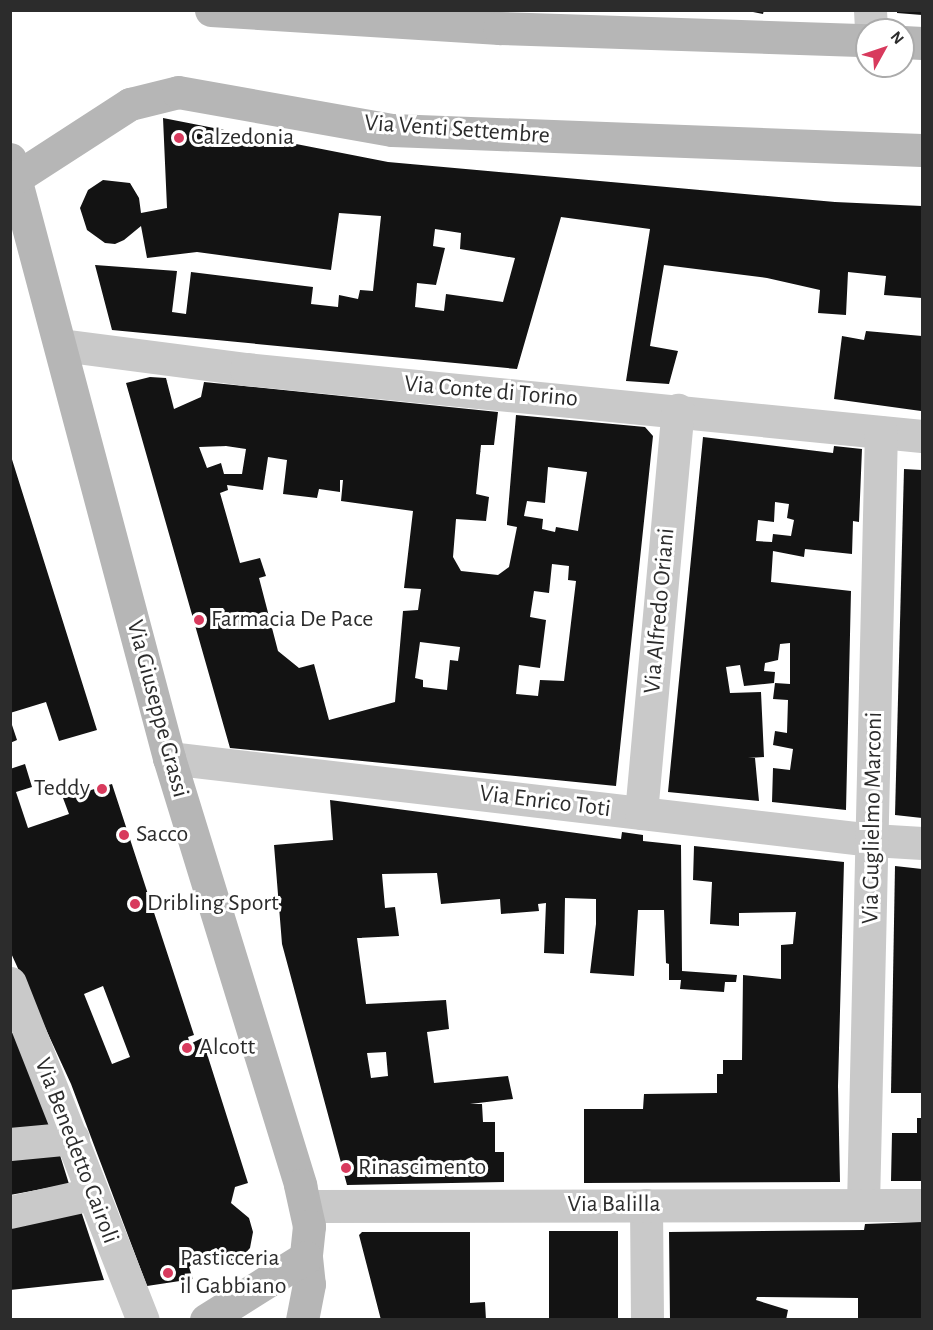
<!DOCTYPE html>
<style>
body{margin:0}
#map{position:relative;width:933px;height:1330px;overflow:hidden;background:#fff;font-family:"Alegreya Sans",sans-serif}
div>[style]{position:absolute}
.building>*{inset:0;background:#131313;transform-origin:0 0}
.street>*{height:33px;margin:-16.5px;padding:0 16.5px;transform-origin:16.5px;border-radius:16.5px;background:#c9c9c9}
.secondary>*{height:33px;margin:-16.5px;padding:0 16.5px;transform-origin:16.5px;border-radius:16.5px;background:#b6b6b6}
.dots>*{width:16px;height:16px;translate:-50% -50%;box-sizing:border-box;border:3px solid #fff;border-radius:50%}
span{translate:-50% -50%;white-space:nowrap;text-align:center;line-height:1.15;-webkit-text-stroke:6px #fff;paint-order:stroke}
.street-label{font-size:24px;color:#2c2c2c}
.poi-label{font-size:24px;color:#2c2c2c}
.left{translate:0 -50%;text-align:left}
.right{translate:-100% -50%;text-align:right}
.frame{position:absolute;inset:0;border:12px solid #2c2c2c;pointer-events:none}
.north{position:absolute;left:855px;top:18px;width:60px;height:60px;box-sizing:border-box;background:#fff;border:2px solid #ababab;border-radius:50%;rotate:50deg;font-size:16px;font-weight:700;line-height:24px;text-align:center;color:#2c2c2c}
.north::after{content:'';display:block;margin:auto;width:21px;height:27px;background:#d83a5d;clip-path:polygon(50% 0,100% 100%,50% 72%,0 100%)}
</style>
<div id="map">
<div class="building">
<i style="clip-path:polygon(743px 10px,764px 10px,763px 14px)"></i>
<i style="clip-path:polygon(897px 10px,922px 10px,922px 15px,897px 13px)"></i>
<i style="clip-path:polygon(evenodd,163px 118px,388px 162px,835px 202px,922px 206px,922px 298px,884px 295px,886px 276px,848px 272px,846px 315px,818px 313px,820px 290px,767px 278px,664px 265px,650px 346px,678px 351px,669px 384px,626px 381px,650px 229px,561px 217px,517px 369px,112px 330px,95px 265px,177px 271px,172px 312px,186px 314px,191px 272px,313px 287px,311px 304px,338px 307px,339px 295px,358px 299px,360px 290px,373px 291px,381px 216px,339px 213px,331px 270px,197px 252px,147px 258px,141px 226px,124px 240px,115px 244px,105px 243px,87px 230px,80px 208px,88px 190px,103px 180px,130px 183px,139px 198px,141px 213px,167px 208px,163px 118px,435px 229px,461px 233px,460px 249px,515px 258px,503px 302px,446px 294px,444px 311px,415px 307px,417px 283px,436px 285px,445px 248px,433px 246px,435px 229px)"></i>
<i style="clip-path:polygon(866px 331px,922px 336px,921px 411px,834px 399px,842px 336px,864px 340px)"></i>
<i style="clip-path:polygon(evenodd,150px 377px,166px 378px,174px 409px,201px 397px,204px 382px,498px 412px,494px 445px,481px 445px,476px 494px,489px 497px,486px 521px,456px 519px,453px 557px,461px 571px,498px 575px,509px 567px,517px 527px,507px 525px,507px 523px,516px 415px,645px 427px,653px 436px,616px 786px,230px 748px,126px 383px,150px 377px,226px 446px,246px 449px,242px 474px,224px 474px,221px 463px,207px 468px,199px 447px,226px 446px,150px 377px,268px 457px,287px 460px,283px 494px,317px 498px,319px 489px,340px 492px,340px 480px,343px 480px,341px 501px,413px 511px,404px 588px,421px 589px,418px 610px,403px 611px,395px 702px,329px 720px,314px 664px,299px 668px,278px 651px,259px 578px,266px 576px,260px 558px,240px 563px,220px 493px,228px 490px,227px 485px,263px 490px,268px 457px,150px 377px,548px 467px,587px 472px,578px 531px,556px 527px,555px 532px,542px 529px,543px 519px,524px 516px,527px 501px,545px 503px,548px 467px,150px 377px,552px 564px,569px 566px,568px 580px,576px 581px,564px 681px,540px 680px,538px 696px,516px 694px,519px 665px,540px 668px,546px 620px,530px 617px,534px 591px,549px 593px,552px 564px,150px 377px,420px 642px,460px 647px,458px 661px,450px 660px,447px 690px,423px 687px,423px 680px,415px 678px,420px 642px)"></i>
<i style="clip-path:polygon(evenodd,703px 437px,833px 453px,834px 446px,862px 449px,859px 522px,853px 521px,852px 554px,805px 549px,804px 557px,773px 551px,771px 582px,851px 591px,846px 810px,772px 802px,773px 768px,790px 770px,793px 749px,773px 745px,775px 731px,787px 733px,788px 700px,773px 699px,775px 683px,790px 684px,790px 643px,780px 644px,778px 660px,765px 663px,764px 671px,775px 672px,774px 683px,744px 686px,740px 665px,726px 667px,730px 693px,761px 692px,764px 757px,748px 758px,755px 758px,759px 801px,668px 792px,703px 437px,775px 502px,789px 504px,787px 518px,794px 520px,791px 536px,773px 534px,772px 542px,756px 541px,758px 520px,774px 522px,775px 502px)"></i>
<i style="clip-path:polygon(10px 453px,97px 730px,59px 741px,46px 702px,10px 713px)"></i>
<i style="clip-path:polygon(904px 469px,922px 470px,922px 818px,895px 815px)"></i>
<i style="clip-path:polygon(10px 719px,17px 740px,10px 743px)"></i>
<i style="clip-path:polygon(evenodd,25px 764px,32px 787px,16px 792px,28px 828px,69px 814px,63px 798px,112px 784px,194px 1035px,188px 1037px,190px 1044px,202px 1038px,248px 1183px,235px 1187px,231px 1203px,249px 1218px,253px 1232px,250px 1248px,239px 1260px,220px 1265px,201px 1256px,189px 1267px,193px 1279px,147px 1286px,71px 1084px,10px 951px,10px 769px,25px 764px,103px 986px,130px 1057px,112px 1064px,84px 994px,103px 986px)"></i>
<i style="clip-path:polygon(evenodd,330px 800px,621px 839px,622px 832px,643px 835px,643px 841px,681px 845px,682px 971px,737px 975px,736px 982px,725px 982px,724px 992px,680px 989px,681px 980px,669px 980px,669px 964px,666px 963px,664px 910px,638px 910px,634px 976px,590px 973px,596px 924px,596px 899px,565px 898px,564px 954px,544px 953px,546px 903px,538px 904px,539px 911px,501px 914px,500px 899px,441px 904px,437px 873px,382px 874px,385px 908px,395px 907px,399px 936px,357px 938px,366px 1004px,446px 1000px,449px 1029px,427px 1032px,434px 1083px,508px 1076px,513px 1099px,470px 1104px,482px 1104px,483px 1122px,495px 1122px,495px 1152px,504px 1152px,504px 1182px,347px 1185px,282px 944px,274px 845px,333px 840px,330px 800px,386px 1052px,388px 1076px,371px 1078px,367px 1053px,386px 1052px)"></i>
<i style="clip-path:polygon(694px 846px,844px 862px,838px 1086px,840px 1182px,584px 1183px,584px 1109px,643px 1109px,644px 1094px,717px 1093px,717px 1074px,723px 1074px,723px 1060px,742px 1060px,743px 975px,781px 979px,781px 945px,793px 944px,796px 912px,739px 913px,739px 926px,710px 924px,712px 882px,693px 880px)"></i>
<i style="clip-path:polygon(895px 866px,922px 869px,922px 1093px,891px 1093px)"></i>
<i style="clip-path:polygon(10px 1033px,14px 1033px,52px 1131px,10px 1138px)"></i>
<i style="clip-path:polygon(917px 1118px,922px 1118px,922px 1181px,891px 1181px,892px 1133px,917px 1133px)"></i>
<i style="clip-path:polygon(59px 1152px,69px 1184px,10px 1195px,10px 1155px)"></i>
<i style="clip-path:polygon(81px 1211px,104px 1280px,10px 1290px,10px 1226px)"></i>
<i style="clip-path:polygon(922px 1222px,922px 1317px,920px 1320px,858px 1320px,858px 1298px,757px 1297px,756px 1300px,788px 1310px,786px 1320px,670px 1320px,669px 1232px,864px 1230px,865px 1224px)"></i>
<i style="left:549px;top:1231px;width:69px;height:89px"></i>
<i style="clip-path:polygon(362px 1232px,470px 1232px,470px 1303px,485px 1302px,486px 1320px,381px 1320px,359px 1235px)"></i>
</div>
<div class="street">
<i style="left:870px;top:10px;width:20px;rotate:87deg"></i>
<i style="left:61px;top:345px;width:187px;rotate:7.4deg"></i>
<i style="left:246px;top:369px;width:679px;rotate:5.66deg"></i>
<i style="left:169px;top:758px;width:708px;rotate:6.65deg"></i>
<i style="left:872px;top:840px;width:50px;rotate:3.4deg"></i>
<i style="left:641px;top:813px;width:405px;rotate:-84.8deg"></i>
<i style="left:10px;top:983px;width:362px;rotate:68.5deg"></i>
<i style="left:10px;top:1144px;width:63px;rotate:-5.4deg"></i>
<i style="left:646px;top:1205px;width:115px;rotate:89.5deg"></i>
<i style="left:863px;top:1205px;width:773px;rotate:-88.67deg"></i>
<i style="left:305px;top:1206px;width:617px;rotate:-0.09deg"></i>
<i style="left:10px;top:1212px;width:84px;rotate:-12.4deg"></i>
</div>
<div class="secondary">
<i style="left:211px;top:10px;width:289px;rotate:3.6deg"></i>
<i style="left:499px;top:28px;width:368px;rotate:1.9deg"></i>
<i style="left:903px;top:42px;width:19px;rotate:3deg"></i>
<i style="left:10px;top:159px;width:620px;rotate:75.13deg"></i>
<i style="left:169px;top:758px;width:447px;rotate:72.9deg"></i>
<i style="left:300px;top:1185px;width:42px;rotate:77.6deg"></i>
<i style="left:309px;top:1226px;width:31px;rotate:96deg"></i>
<i style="left:306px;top:1257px;width:27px;rotate:84deg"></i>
<i style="left:309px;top:1284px;width:37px;rotate:101deg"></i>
<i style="left:17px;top:177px;width:135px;rotate:-32.9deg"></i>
<i style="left:130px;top:104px;width:49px;rotate:-14deg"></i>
<i style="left:178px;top:92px;width:217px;rotate:10.1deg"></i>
<i style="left:392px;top:130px;width:530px;rotate:2.16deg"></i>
<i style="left:206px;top:1320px;width:118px;rotate:-32.2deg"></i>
</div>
<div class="dots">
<i style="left:179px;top:138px;background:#d83a5d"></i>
<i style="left:199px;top:620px;background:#d83a5d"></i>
<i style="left:102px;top:789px;background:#d83a5d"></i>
<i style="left:124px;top:835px;background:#d83a5d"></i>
<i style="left:135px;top:904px;background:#d83a5d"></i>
<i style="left:187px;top:1048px;background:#d83a5d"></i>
<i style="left:346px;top:1168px;background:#d83a5d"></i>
<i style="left:168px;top:1273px;background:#d83a5d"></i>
</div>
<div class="street-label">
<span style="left:457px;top:130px;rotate:4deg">Via Venti Settembre</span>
<span style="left:491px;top:392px;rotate:5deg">Via Conte di Torino</span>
<span style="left:660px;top:611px;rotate:-85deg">Via Alfredo Oriani</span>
<span style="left:157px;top:709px;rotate:75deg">Via Giuseppe Grassi</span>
<span style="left:545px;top:802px;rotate:7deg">Via Enrico Toti</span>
<span style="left:873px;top:818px;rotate:-89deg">Via Guglielmo Marconi</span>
<span style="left:76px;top:1151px;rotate:69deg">Via Benedetto Cairoli</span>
<span style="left:614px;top:1205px">Via Balilla</span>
</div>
<div class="poi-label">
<span class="left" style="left:191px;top:138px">Calzedonia</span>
<span class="left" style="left:211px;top:620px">Farmacia De Pace</span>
<span class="right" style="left:90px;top:789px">Teddy</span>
<span class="left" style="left:136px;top:835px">Sacco</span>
<span class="left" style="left:147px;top:904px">Dribling Sport</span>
<span class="left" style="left:199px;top:1048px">Alcott</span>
<span class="left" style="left:358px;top:1168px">Rinascimento</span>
<span class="left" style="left:180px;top:1273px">Pasticceria<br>il Gabbiano</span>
</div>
<div class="frame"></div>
<div class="north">N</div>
</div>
